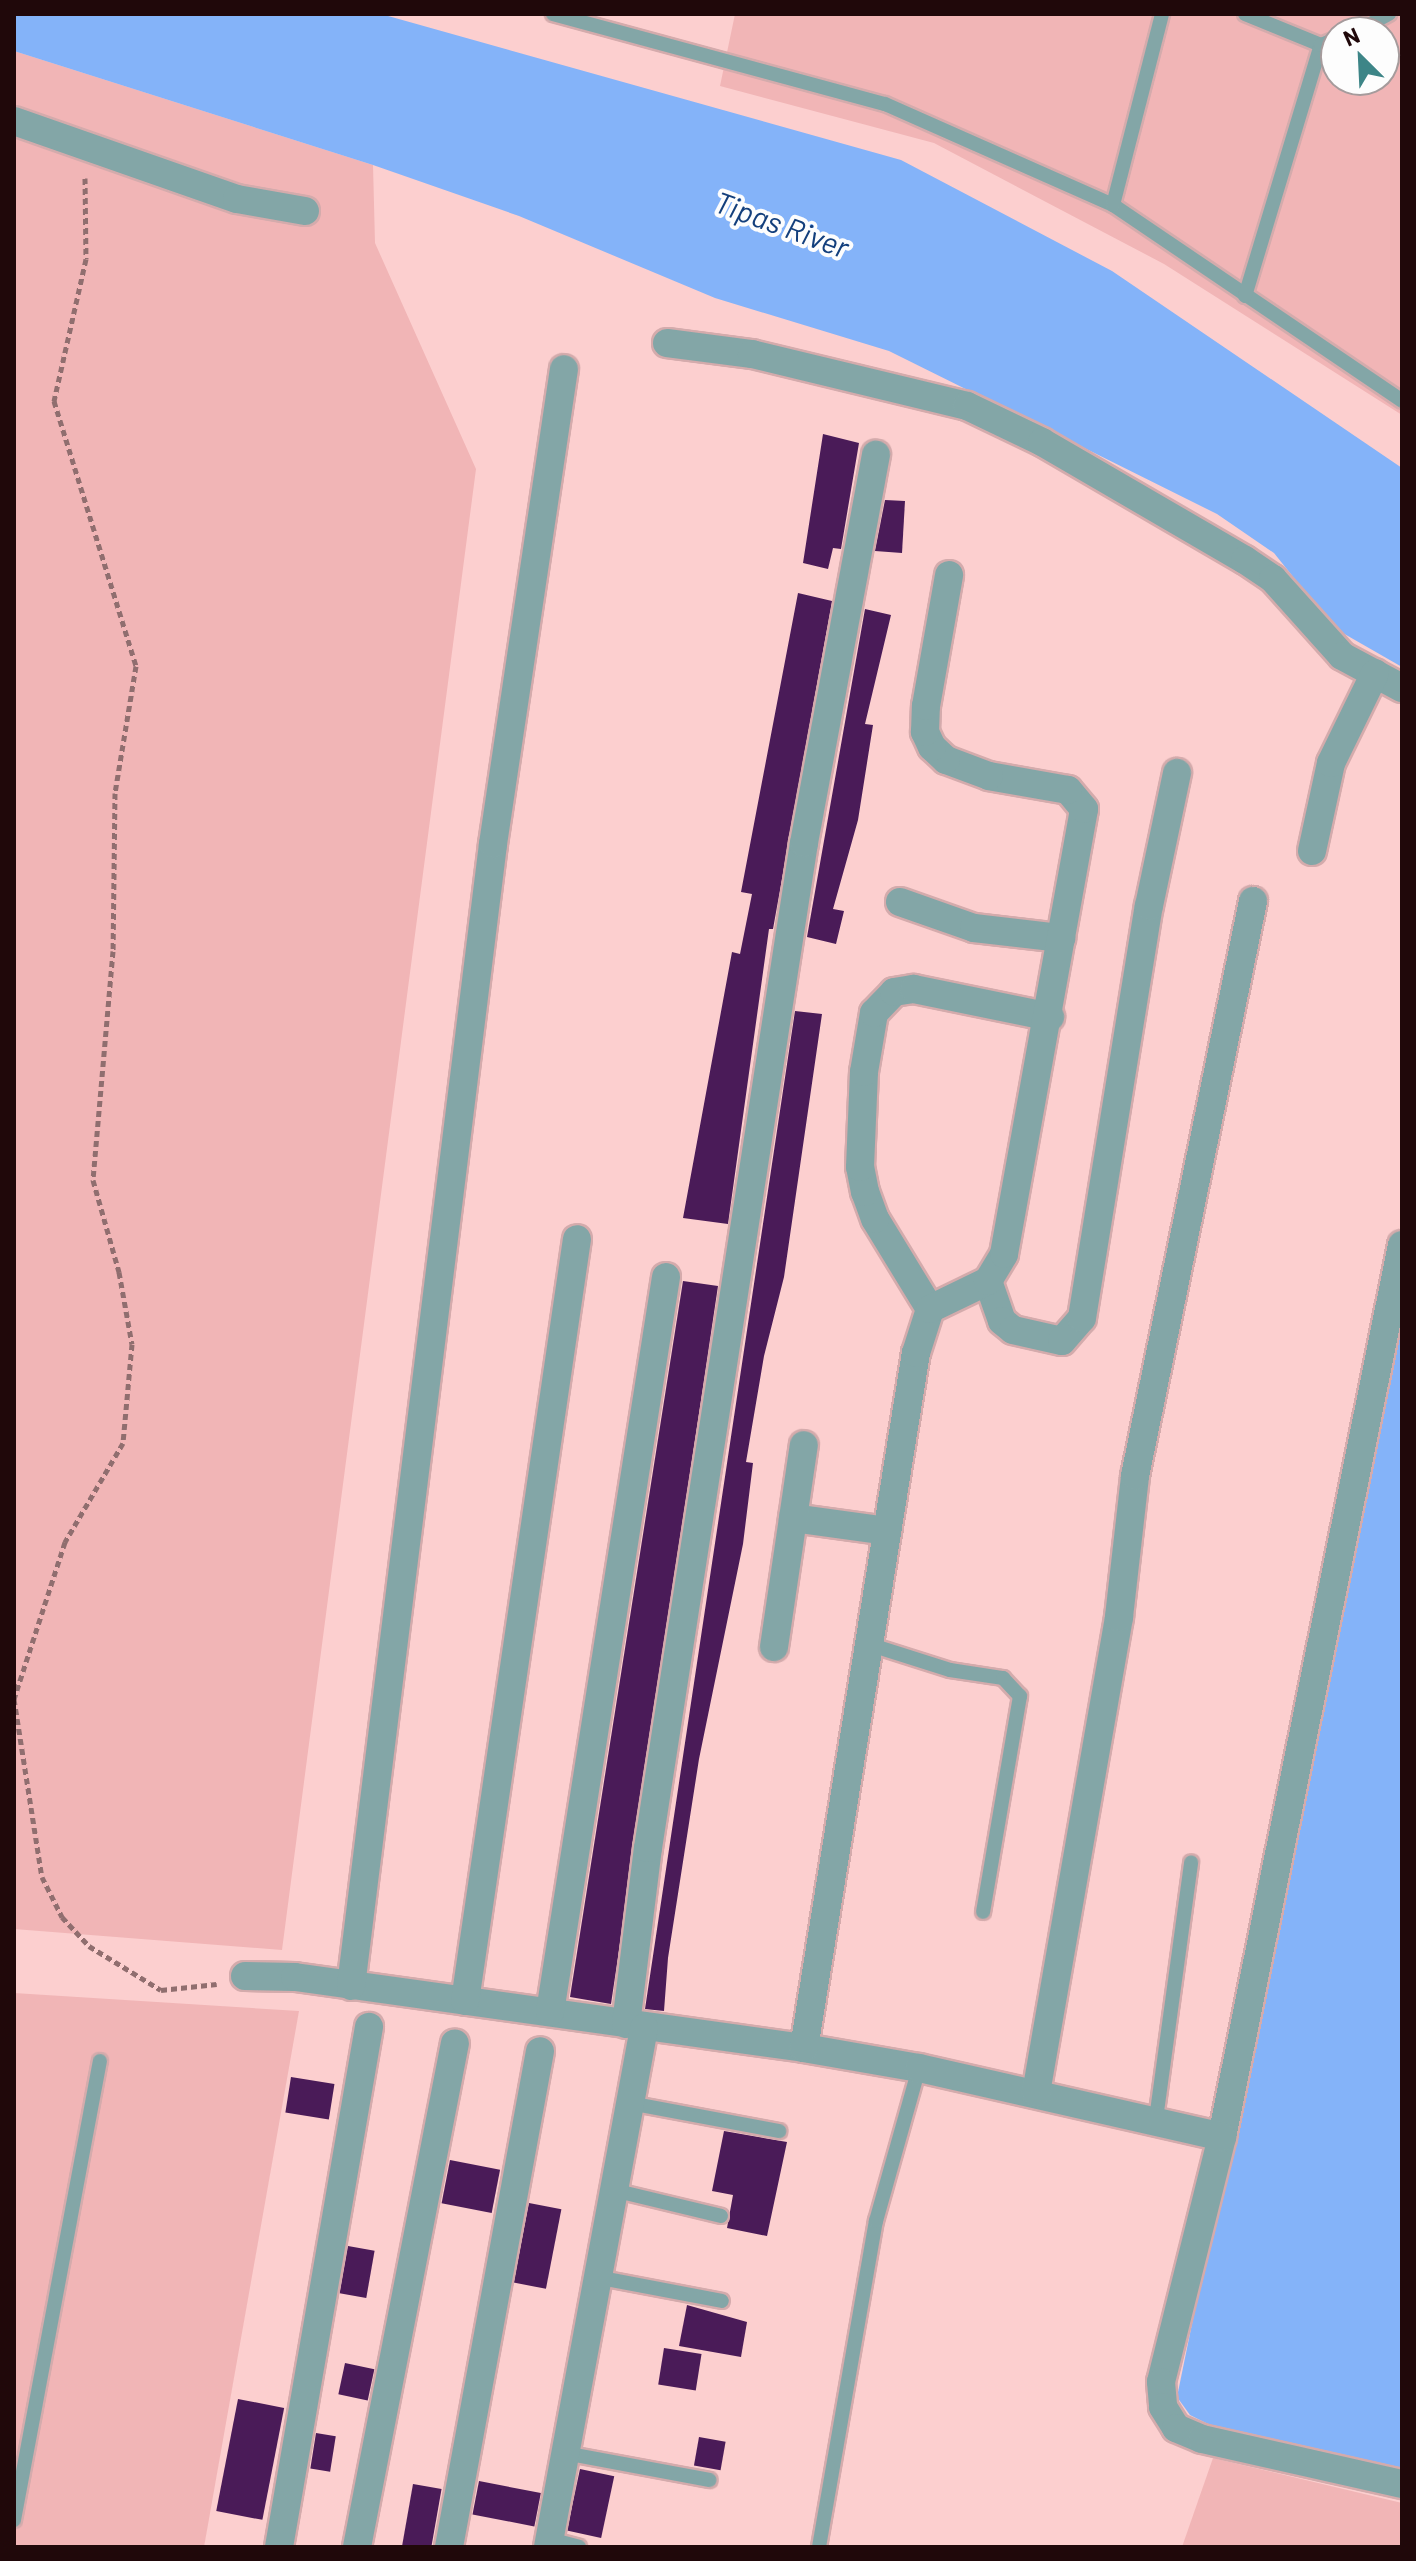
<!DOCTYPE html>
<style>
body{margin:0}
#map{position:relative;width:1416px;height:2561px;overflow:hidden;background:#fccfcf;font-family:Barlow,sans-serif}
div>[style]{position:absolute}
.green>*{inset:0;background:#f1b5b6}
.water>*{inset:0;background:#84b3f9}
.building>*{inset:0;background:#4a1b58;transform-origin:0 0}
.path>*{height:5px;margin-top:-2.5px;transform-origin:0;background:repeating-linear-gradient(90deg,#906e6f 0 6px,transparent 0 10px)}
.roads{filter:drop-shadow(2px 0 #d4abac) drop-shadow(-2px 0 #d4abac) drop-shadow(0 2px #d4abac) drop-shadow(0 -2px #d4abac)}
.lane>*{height:14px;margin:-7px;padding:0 7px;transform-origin:7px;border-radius:7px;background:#83a6a7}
.street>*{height:28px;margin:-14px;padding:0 14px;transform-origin:14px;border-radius:14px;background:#83a6a7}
span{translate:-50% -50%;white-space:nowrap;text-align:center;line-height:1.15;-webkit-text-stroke:8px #fdfdfd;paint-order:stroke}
.water-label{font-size:30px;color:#133f7c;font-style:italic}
.frame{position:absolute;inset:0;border:16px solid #20080a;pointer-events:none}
.north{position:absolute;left:1320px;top:16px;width:80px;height:80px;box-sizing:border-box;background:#fdfdfd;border:2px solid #a59b9c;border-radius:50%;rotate:336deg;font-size:22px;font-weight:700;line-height:32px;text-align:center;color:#20080a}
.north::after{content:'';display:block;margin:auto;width:28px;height:36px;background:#3d8587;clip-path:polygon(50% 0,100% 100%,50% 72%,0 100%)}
</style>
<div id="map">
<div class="green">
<i style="clip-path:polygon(evenodd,735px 14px,1402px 14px,1402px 415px,1164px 264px,934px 143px,720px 86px,735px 14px,1336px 32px,1384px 32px,1384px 80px,1336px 80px,1336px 32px)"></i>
<i style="clip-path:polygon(14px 51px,373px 165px,375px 243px,476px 469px,282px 1950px,14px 1929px)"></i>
<i style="clip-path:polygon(14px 1993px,299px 2011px,204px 2547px,14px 2547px)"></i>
<i style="clip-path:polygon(1213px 2458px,1402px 2503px,1402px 2547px,1182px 2547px)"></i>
</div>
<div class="water">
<i style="clip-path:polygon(14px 14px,381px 14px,901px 160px,1112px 271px,1402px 468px,1402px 667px,1334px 628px,1274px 553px,1217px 514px,889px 351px,715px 298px,519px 216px,373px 165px,14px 51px)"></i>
<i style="clip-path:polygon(1402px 1300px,1402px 2469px,1212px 2426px,1190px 2415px,1177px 2397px)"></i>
</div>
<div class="building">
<i style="clip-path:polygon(823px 434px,859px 443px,841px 549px,833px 548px,828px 569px,803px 563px)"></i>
<i style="clip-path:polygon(885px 500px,905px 501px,902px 553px,875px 551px)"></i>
<i style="clip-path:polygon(798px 593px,832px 601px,773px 929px,769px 929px,728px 1224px,683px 1218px,732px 952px,740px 954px,752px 894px,741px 892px)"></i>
<i style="clip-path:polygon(865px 609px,891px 615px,865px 724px,873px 725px,858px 820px,833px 909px,844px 911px,836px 944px,807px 937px)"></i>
<i style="clip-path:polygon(795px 1011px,822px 1014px,784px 1277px,764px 1356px,746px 1462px,753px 1463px,743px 1544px,699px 1759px,668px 1958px,664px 2011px,645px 2009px)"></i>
<i style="clip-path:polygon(683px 1281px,718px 1286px,611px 2004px,570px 1997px)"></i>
<i style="left:291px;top:2077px;width:44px;height:36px;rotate:9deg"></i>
<i style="clip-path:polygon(724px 2131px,787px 2142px,767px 2236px,727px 2228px,733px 2195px,712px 2191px)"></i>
<i style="left:450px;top:2160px;width:51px;height:44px;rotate:11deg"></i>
<i style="left:529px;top:2203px;width:33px;height:81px;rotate:11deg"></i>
<i style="left:348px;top:2246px;width:27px;height:48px;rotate:10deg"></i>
<i style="clip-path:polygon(687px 2305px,747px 2322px,741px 2357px,679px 2346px)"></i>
<i style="left:664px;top:2348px;width:38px;height:37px;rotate:9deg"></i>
<i style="left:345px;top:2363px;width:30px;height:32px;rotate:12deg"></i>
<i style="left:238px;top:2399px;width:47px;height:114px;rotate:11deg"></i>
<i style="left:316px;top:2433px;width:20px;height:36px;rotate:9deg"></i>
<i style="left:699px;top:2437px;width:27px;height:29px;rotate:10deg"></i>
<i style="left:580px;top:2469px;width:35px;height:63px;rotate:12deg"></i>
<i style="left:479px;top:2481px;width:63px;height:34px;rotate:11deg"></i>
<i style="left:413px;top:2484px;width:29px;height:64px;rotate:10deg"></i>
</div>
<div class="path">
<i style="left:85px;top:178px;width:81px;rotate:89.3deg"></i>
<i style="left:86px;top:259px;width:146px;rotate:102.7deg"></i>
<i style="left:54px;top:401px;width:277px;rotate:72.8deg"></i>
<i style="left:136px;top:666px;width:129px;rotate:99.4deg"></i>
<i style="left:115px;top:793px;width:158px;rotate:90.7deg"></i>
<i style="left:113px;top:951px;width:230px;rotate:95deg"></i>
<i style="left:93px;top:1180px;width:96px;rotate:74.2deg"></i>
<i style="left:119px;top:1272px;width:73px;rotate:79.8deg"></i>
<i style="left:132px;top:1344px;width:99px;rotate:95.2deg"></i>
<i style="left:123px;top:1443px;width:115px;rotate:120.4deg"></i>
<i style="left:65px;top:1542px;width:165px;rotate:108deg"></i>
<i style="left:14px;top:1699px;width:180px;rotate:81.1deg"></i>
<i style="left:42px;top:1877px;width:45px;rotate:63.4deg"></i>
<i style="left:62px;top:1917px;width:40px;rotate:47deg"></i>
<i style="left:89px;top:1946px;width:84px;rotate:31.4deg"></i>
<i style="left:161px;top:1990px;width:56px;rotate:-6.1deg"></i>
</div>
<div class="roads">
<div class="lane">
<i style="left:553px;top:14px;width:344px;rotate:15.2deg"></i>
<i style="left:885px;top:104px;width:249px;rotate:23.9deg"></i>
<i style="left:1113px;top:205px;width:349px;rotate:34.1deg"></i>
<i style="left:1245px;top:14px;width:82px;rotate:22.2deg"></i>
<i style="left:1356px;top:32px;width:38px;rotate:-29deg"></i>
<i style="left:1113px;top:205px;width:197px;rotate:-75.6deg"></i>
<i style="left:1245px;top:296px;width:262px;rotate:-73.2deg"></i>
<i style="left:1321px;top:45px;width:16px;rotate:-22deg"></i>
<i style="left:868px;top:1644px;width:86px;rotate:17.6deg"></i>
<i style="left:950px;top:1670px;width:54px;rotate:8.6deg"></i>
<i style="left:1003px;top:1678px;width:25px;rotate:47deg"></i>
<i style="left:1020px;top:1696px;width:219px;rotate:99.7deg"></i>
<i style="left:629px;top:2103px;width:153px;rotate:10.6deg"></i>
<i style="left:1156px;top:2119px;width:259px;rotate:-82.2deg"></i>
<i style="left:613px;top:2190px;width:111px;rotate:13.5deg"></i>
<i style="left:596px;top:2277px;width:128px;rotate:10.8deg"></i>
<i style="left:564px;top:2453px;width:148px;rotate:10.5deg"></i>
<i style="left:14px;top:2520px;width:467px;rotate:-79.4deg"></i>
<i style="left:550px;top:2539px;width:30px;rotate:15deg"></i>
<i style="left:819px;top:2547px;width:331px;rotate:-80.1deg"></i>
<i style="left:876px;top:2221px;width:159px;rotate:-74.3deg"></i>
</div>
<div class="street">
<i style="left:14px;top:121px;width:236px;rotate:19.3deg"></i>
<i style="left:237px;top:199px;width:69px;rotate:10deg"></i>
<i style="left:667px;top:343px;width:86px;rotate:7.4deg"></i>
<i style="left:752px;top:354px;width:221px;rotate:13.6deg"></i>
<i style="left:967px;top:406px;width:83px;rotate:25.6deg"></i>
<i style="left:1042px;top:442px;width:235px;rotate:30.2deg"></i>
<i style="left:1245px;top:560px;width:34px;rotate:34deg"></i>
<i style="left:1273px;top:579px;width:103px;rotate:48.1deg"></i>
<i style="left:1342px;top:656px;width:68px;rotate:28.1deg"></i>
<i style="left:1312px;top:851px;width:90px;rotate:-77.8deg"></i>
<i style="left:1331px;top:763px;width:100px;rotate:-63.9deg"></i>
<i style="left:900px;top:902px;width:78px;rotate:19.4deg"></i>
<i style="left:974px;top:928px;width:88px;rotate:6.6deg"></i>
<i style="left:1402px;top:1245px;width:910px;rotate:101.41deg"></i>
<i style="left:1222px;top:2137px;width:252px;rotate:104deg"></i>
<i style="left:1161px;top:2382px;width:25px;rotate:85deg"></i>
<i style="left:1163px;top:2407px;width:25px;rotate:58deg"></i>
<i style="left:1176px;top:2428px;width:28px;rotate:23deg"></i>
<i style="left:1202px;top:2439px;width:205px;rotate:12.7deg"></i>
<i style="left:988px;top:1281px;width:42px;rotate:70.7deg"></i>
<i style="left:1002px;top:1321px;width:14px;rotate:39deg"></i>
<i style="left:1013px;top:1330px;width:50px;rotate:12.7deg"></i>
<i style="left:1062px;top:1341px;width:30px;rotate:-49deg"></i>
<i style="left:1082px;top:1318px;width:417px;rotate:-80.8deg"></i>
<i style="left:1149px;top:906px;width:136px;rotate:-78.1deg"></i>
<i style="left:930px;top:1309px;width:105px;rotate:-121.4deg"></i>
<i style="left:875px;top:1219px;width:29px;rotate:-110deg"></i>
<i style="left:865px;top:1192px;width:25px;rotate:-101deg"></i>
<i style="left:860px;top:1167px;width:95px;rotate:-87.6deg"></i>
<i style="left:864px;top:1072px;width:60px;rotate:-80.4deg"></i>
<i style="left:874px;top:1013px;width:29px;rotate:-46deg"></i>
<i style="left:894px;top:992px;width:20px;rotate:-9deg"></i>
<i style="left:914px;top:989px;width:139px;rotate:11.6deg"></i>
<i style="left:793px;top:1518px;width:95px;rotate:7.9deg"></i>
<i style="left:774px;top:1647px;width:204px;rotate:-81.6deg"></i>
<i style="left:245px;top:1976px;width:50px;rotate:1.1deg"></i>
<i style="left:295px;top:1977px;width:514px;rotate:7.94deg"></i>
<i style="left:804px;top:2048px;width:117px;rotate:9.9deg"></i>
<i style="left:919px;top:2068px;width:311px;rotate:12.8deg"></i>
<i style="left:351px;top:1986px;width:1151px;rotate:-82.91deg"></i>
<i style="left:493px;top:844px;width:480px;rotate:-81.5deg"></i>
<i style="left:465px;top:2001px;width:770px;rotate:-81.64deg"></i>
<i style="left:550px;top:2012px;width:744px;rotate:-81.03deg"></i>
<i style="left:626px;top:2024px;width:177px;rotate:-82.9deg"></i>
<i style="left:648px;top:1848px;width:1017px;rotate:-81.18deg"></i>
<i style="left:804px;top:843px;width:395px;rotate:-79.5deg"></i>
<i style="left:804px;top:2048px;width:704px;rotate:-80.85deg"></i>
<i style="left:916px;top:1353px;width:46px;rotate:-72.3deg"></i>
<i style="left:930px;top:1309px;width:64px;rotate:-25.8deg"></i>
<i style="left:988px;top:1281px;width:31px;rotate:-59deg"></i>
<i style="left:1004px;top:1254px;width:452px;rotate:-79.8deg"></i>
<i style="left:1084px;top:809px;width:25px;rotate:-130deg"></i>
<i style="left:1068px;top:790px;width:80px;rotate:-170deg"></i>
<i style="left:989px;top:776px;width:46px;rotate:-159.6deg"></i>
<i style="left:946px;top:760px;width:19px;rotate:-137deg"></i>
<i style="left:932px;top:747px;width:17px;rotate:-115deg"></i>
<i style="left:925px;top:732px;width:26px;rotate:-88deg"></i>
<i style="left:926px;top:706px;width:133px;rotate:-80deg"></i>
<i style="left:1036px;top:2093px;width:483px;rotate:-80.1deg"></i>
<i style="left:1119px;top:1617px;width:142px;rotate:-83.5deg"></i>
<i style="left:1135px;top:1476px;width:587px;rotate:-78.4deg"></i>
<i style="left:279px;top:2547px;width:528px;rotate:-80.18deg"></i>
<i style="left:357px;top:2547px;width:513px;rotate:-79deg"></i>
<i style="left:449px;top:2547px;width:504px;rotate:-79.6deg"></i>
<i style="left:548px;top:2547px;width:528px;rotate:-79.52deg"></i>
</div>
</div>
<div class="water-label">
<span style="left:782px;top:224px;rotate:20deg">Tipas River</span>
</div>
<div class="frame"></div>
<div class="north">N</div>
</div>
